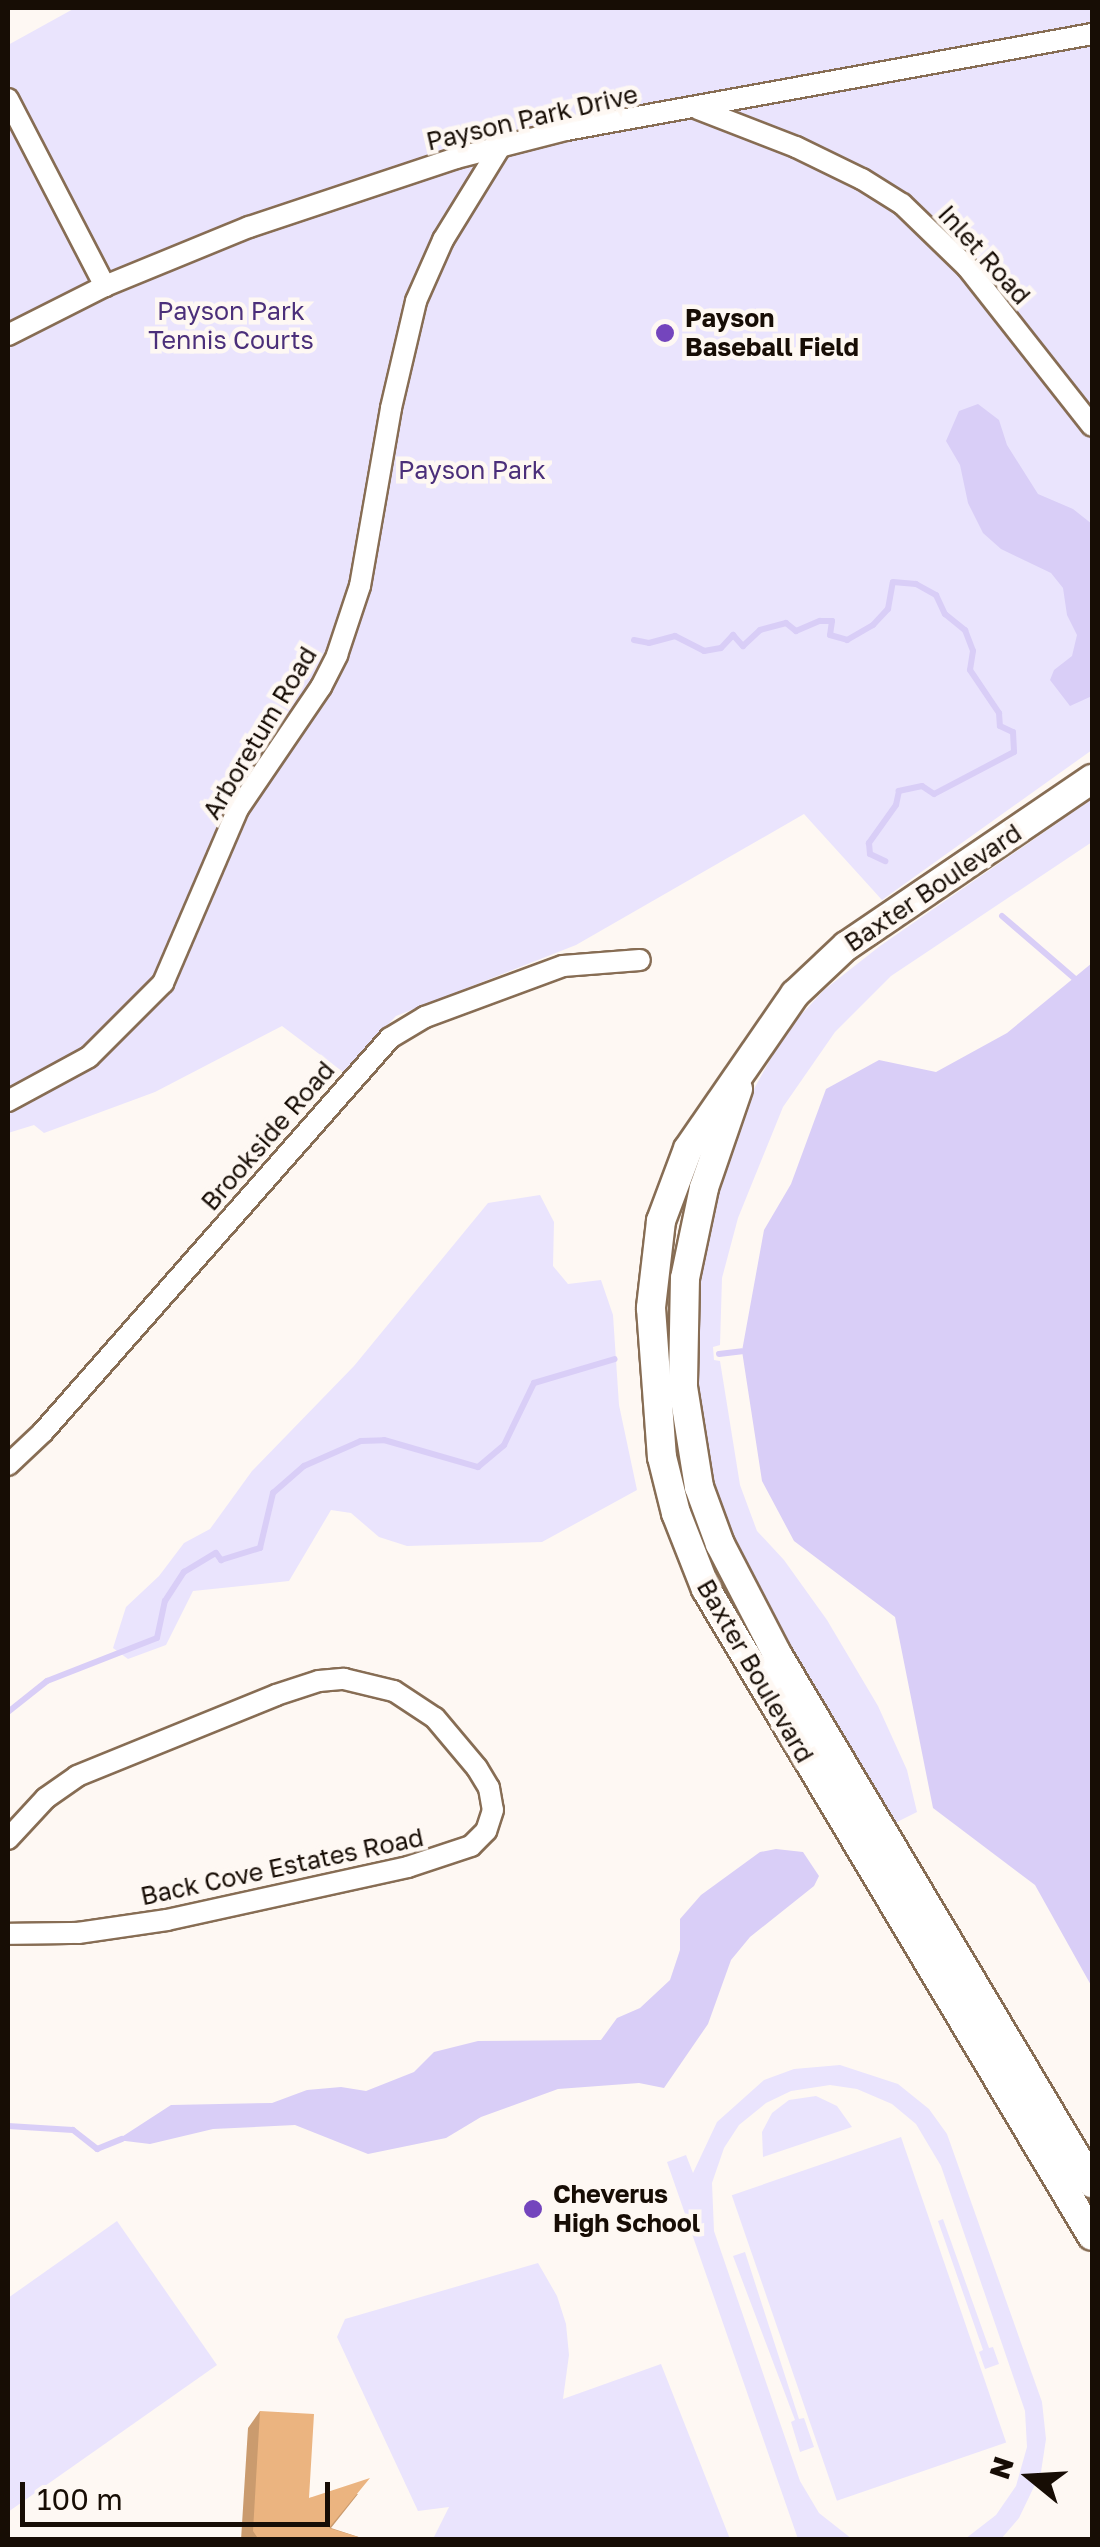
<!DOCTYPE html>
<style>
body{margin:0}
#map{position:relative;width:1100px;height:2547px;overflow:hidden;background:#fef8f3;font-family:"Golos Text",sans-serif}
div>[style]{position:absolute}
.green>*{inset:0;background:#eae4fd;transform-origin:0 0}
.water>*{inset:0;background:#d9cef7}
.stream>*{height:6px;margin:-3px;padding:0 3px;transform-origin:3px;border-radius:3px;background:#d9cef7}
.roads{filter:drop-shadow(2px 0 #876d54) drop-shadow(-2px 0 #876d54) drop-shadow(0 2px #876d54) drop-shadow(0 -2px #876d54)}
.minor>*{height:20px;margin:-10px;padding:0 10px;transform-origin:10px;border-radius:10px;background:#fff}
.tertiary>*{height:28px;margin:-14px;padding:0 14px;transform-origin:14px;border-radius:14px;background:#fff}
.wall>*{inset:0;background:#ca9b6e}
.building>*{inset:0;background:#ebb480}
.dots>*{width:28px;height:28px;translate:-50% -50%;box-sizing:border-box;border:5px solid #fef8f3;border-radius:50%}
span{translate:-50% -50%;white-space:nowrap;text-align:center;line-height:1.15;-webkit-text-stroke:9px #fef8f3;paint-order:stroke}
.street-label{font-size:25px;color:#170d05}
.park-label{font-size:25px;color:#4b2f7a}
.poi-label{font-size:25px;color:#170d05;font-weight:700}
.left{translate:0 -50%;text-align:left}
.frame{position:absolute;inset:0;border:10px solid #170d05;pointer-events:none}
.north{position:absolute;left:980px;top:2427px;width:100px;height:100px;-webkit-text-stroke:8px #fef8f3;paint-order:stroke;rotate:288deg;font-size:28px;font-weight:700;line-height:40px;text-align:center;color:#170d05}
.north::after{content:'';display:block;margin:auto;width:35px;height:45px;background:#170d05;clip-path:polygon(50% 0,100% 100%,50% 72%,0 100%)}
.scale{position:absolute;left:20px;top:2482px;width:310px;height:45px;box-sizing:border-box;border:5px solid #170d05;border-top:0;padding-left:12px;font-size:30px;line-height:35px;white-space:nowrap;color:#170d05;-webkit-text-stroke:8px #fef8f3;paint-order:stroke}
</style>
<div id="map">
<div class="green">
<i style="clip-path:polygon(75px 8px,1092px 8px,1092px 750px,882px 900px,804px 814px,576px 945px,396px 1016px,343px 1072px,282px 1026px,155px 1092px,44px 1133px,34px 1125px,8px 1133px,8px 45px)"></i>
<i style="clip-path:polygon(1092px 799px,1092px 842px,891px 976px,835px 1032px,783px 1107px,738px 1218px,722px 1278px,720px 1345px,713px 1347px,714px 1360px,720px 1361px,740px 1485px,757px 1531px,784px 1560px,827px 1620px,878px 1706px,907px 1770px,917px 1812px,885px 1828px,717px 1528px,684px 1344px,729px 1134px,786px 1031px,824px 990px,880px 946px)"></i>
<i style="clip-path:polygon(540px 1195px,554px 1222px,553px 1266px,568px 1284px,601px 1280px,613px 1315px,619px 1405px,637px 1490px,542px 1542px,407px 1546px,379px 1537px,351px 1513px,331px 1510px,289px 1581px,193px 1591px,166px 1645px,128px 1659px,113px 1648px,126px 1607px,159px 1576px,184px 1543px,210px 1529px,252px 1471px,354px 1366px,488px 1203px)"></i>
<i style="clip-path:polygon(840px 2065px,898px 2084px,929px 2109px,947px 2134px,1042px 2402px,1046px 2439px,1041px 2472px,1019px 2518px,1001px 2539px,965px 2539px,996px 2515px,1016px 2486px,1027px 2447px,1025px 2411px,941px 2166px,916px 2124px,892px 2104px,857px 2089px,830px 2085px,791px 2091px,766px 2103px,739px 2125px,724px 2148px,712px 2183px,714px 2231px,800px 2481px,819px 2513px,852px 2539px,798px 2539px,667px 2162px,686px 2155px,693px 2173px,717px 2122px,764px 2080px,794px 2069px)"></i>
<i style="clip-path:polygon(816px 2096px,837px 2106px,852px 2127px,763px 2157px,762px 2132px,772px 2113px,789px 2100px)"></i>
<i style="left:901px;top:2137px;width:323px;height:179px;rotate:71deg"></i>
<i style="clip-path:polygon(943px 2219px,989px 2348px,993px 2347px,999px 2364px,985px 2369px,979px 2352px,983px 2350px,938px 2221px)"></i>
<i style="clip-path:polygon(117px 2221px,217px 2365px,8px 2512px,8px 2298px)"></i>
<i style="clip-path:polygon(745px 2252px,799px 2419px,804px 2418px,814px 2447px,800px 2452px,791px 2422px,795px 2420px,733px 2256px)"></i>
<i style="clip-path:polygon(538px 2263px,557px 2296px,566px 2324px,569px 2355px,563px 2399px,661px 2364px,730px 2539px,433px 2539px,449px 2507px,418px 2511px,337px 2337px,345px 2319px)"></i>
</div>
<div class="water">
<i style="clip-path:polygon(978px 404px,999px 420px,1007px 445px,1038px 494px,1073px 509px,1092px 524px,1092px 696px,1070px 706px,1050px 680px,1054px 670px,1072px 656px,1077px 635px,1067px 615px,1063px 588px,1051px 573px,1001px 549px,983px 533px,968px 503px,960px 465px,946px 441px,959px 411px)"></i>
<i style="clip-path:polygon(1092px 963px,1092px 1987px,1035px 1885px,933px 1808px,895px 1617px,794px 1541px,762px 1481px,742px 1351px,764px 1230px,791px 1184px,826px 1089px,879px 1060px,936px 1072px,1007px 1033px)"></i>
<i style="clip-path:polygon(776px 1849px,803px 1852px,819px 1876px,814px 1886px,750px 1937px,731px 1960px,708px 2024px,664px 2088px,639px 2083px,558px 2089px,481px 2117px,446px 2138px,368px 2154px,295px 2125px,213px 2129px,150px 2144px,117px 2140px,171px 2105px,272px 2103px,307px 2090px,341px 2087px,366px 2091px,414px 2072px,434px 2052px,478px 2041px,601px 2040px,617px 2018px,640px 2008px,670px 1980px,680px 1950px,680px 1919px,701px 1895px,760px 1852px)"></i>
</div>
<div class="stream">
<i style="left:634px;top:640px;width:15px;rotate:11deg"></i>
<i style="left:649px;top:643px;width:27px;rotate:-15deg"></i>
<i style="left:675px;top:636px;width:33px;rotate:27deg"></i>
<i style="left:704px;top:651px;width:17px;rotate:-10deg"></i>
<i style="left:721px;top:648px;width:18px;rotate:-47deg"></i>
<i style="left:733px;top:635px;width:15px;rotate:48deg"></i>
<i style="left:743px;top:646px;width:23px;rotate:-43deg"></i>
<i style="left:760px;top:630px;width:27px;rotate:-15deg"></i>
<i style="left:786px;top:623px;width:13px;rotate:39deg"></i>
<i style="left:796px;top:631px;width:26px;rotate:-23deg"></i>
<i style="left:820px;top:621px;width:12px"></i>
<i style="left:832px;top:621px;width:14px;rotate:98deg"></i>
<i style="left:830px;top:635px;width:18px;rotate:16deg"></i>
<i style="left:847px;top:640px;width:30px;rotate:-30deg"></i>
<i style="left:873px;top:625px;width:22px;rotate:-47deg"></i>
<i style="left:888px;top:609px;width:27px;rotate:-80deg"></i>
<i style="left:893px;top:582px;width:23px;rotate:5deg"></i>
<i style="left:916px;top:584px;width:23px;rotate:29deg"></i>
<i style="left:936px;top:595px;width:21px;rotate:65deg"></i>
<i style="left:945px;top:614px;width:26px;rotate:39deg"></i>
<i style="left:965px;top:630px;width:22px;rotate:69deg"></i>
<i style="left:973px;top:651px;width:19px;rotate:99deg"></i>
<i style="left:970px;top:670px;width:52px;rotate:56deg"></i>
<i style="left:999px;top:713px;width:13px;rotate:86deg"></i>
<i style="left:1000px;top:726px;width:14px;rotate:25deg"></i>
<i style="left:1013px;top:732px;width:20px;rotate:87deg"></i>
<i style="left:1014px;top:752px;width:90px;rotate:152.3deg"></i>
<i style="left:934px;top:794px;width:14px;rotate:-146deg"></i>
<i style="left:922px;top:786px;width:24px;rotate:168deg"></i>
<i style="left:899px;top:791px;width:14px;rotate:102deg"></i>
<i style="left:896px;top:805px;width:47px;rotate:125.4deg"></i>
<i style="left:869px;top:843px;width:11px;rotate:85deg"></i>
<i style="left:870px;top:854px;width:17px;rotate:25deg"></i>
<i style="left:1002px;top:916px;width:95px;rotate:40.7deg"></i>
<i style="left:719px;top:1354px;width:23px;rotate:-7deg"></i>
<i style="left:8px;top:1712px;width:50px;rotate:-38.5deg"></i>
<i style="left:47px;top:1681px;width:118px;rotate:-21.4deg"></i>
<i style="left:157px;top:1638px;width:38px;rotate:-78deg"></i>
<i style="left:165px;top:1601px;width:35px;rotate:-57deg"></i>
<i style="left:184px;top:1572px;width:37px;rotate:-31deg"></i>
<i style="left:216px;top:1553px;width:9px;rotate:54deg"></i>
<i style="left:221px;top:1560px;width:41px;rotate:-17.1deg"></i>
<i style="left:260px;top:1548px;width:57px;rotate:-76.7deg"></i>
<i style="left:273px;top:1493px;width:41px;rotate:-41.1deg"></i>
<i style="left:304px;top:1466px;width:62px;rotate:-23.7deg"></i>
<i style="left:361px;top:1441px;width:23px;rotate:-2deg"></i>
<i style="left:384px;top:1440px;width:98px;rotate:16deg"></i>
<i style="left:478px;top:1467px;width:34px;rotate:-40deg"></i>
<i style="left:504px;top:1445px;width:69px;rotate:-64.2deg"></i>
<i style="left:534px;top:1383px;width:84px;rotate:-16.5deg"></i>
<i style="left:8px;top:2126px;width:65px;rotate:3.5deg"></i>
<i style="left:73px;top:2130px;width:31px;rotate:38deg"></i>
<i style="left:97px;top:2149px;width:27px;rotate:-22deg"></i>
</div>
<div class="roads">
<div class="minor">
<i style="left:8px;top:99px;width:211px;rotate:62.6deg"></i>
<i style="left:698px;top:109px;width:105px;rotate:21.2deg"></i>
<i style="left:796px;top:147px;width:73px;rotate:25.9deg"></i>
<i style="left:862px;top:179px;width:47px;rotate:32deg"></i>
<i style="left:902px;top:204px;width:91px;rotate:44.1deg"></i>
<i style="left:967px;top:267px;width:202px;rotate:51.8deg"></i>
<i style="left:8px;top:335px;width:109px;rotate:-26.8deg"></i>
<i style="left:105px;top:286px;width:156px;rotate:-22.3deg"></i>
<i style="left:249px;top:227px;width:218px;rotate:-18.4deg"></i>
<i style="left:456px;top:158px;width:114px;rotate:-14.3deg"></i>
<i style="left:566px;top:130px;width:535px;rotate:-10.34deg"></i>
<i style="left:8px;top:1101px;width:92px;rotate:-28.5deg"></i>
<i style="left:89px;top:1057px;width:105px;rotate:-45deg"></i>
<i style="left:163px;top:983px;width:189px;rotate:-66.7deg"></i>
<i style="left:238px;top:809px;width:148px;rotate:-55.8deg"></i>
<i style="left:321px;top:687px;width:36px;rotate:-63deg"></i>
<i style="left:337px;top:655px;width:73px;rotate:-71.6deg"></i>
<i style="left:360px;top:586px;width:181px;rotate:-80.1deg"></i>
<i style="left:391px;top:408px;width:110px;rotate:-76.8deg"></i>
<i style="left:416px;top:301px;width:67px;rotate:-66.1deg"></i>
<i style="left:443px;top:240px;width:107px;rotate:-58.4deg"></i>
<i style="left:8px;top:1465px;width:48px;rotate:-43.3deg"></i>
<i style="left:43px;top:1432px;width:525px;rotate:-48.63deg"></i>
<i style="left:390px;top:1038px;width:41px;rotate:-31deg"></i>
<i style="left:425px;top:1017px;width:147px;rotate:-20.3deg"></i>
<i style="left:563px;top:966px;width:77px;rotate:-4.5deg"></i>
<i style="left:8px;top:1839px;width:56px;rotate:-47.2deg"></i>
<i style="left:46px;top:1798px;width:38px;rotate:-35deg"></i>
<i style="left:77px;top:1776px;width:215px;rotate:-22.1deg"></i>
<i style="left:276px;top:1695px;width:45px;rotate:-18deg"></i>
<i style="left:319px;top:1681px;width:25px;rotate:-5deg"></i>
<i style="left:344px;top:1679px;width:51px;rotate:13.5deg"></i>
<i style="left:394px;top:1691px;width:49px;rotate:33.4deg"></i>
<i style="left:435px;top:1718px;width:65px;rotate:50deg"></i>
<i style="left:477px;top:1768px;width:23px;rotate:59deg"></i>
<i style="left:489px;top:1788px;width:22px;rotate:80deg"></i>
<i style="left:493px;top:1810px;width:22px;rotate:108deg"></i>
<i style="left:486px;top:1831px;width:21px;rotate:135deg"></i>
<i style="left:471px;top:1846px;width:66px;rotate:161.6deg"></i>
<i style="left:408px;top:1867px;width:247px;rotate:167.6deg"></i>
<i style="left:167px;top:1920px;width:90px;rotate:171.7deg"></i>
<i style="left:78px;top:1933px;width:70px;rotate:179.2deg"></i>
</div>
<div class="tertiary">
<i style="left:1092px;top:779px;width:297px;rotate:145.8deg"></i>
<i style="left:846px;top:946px;width:70px;rotate:136.7deg"></i>
<i style="left:795px;top:994px;width:188px;rotate:124.6deg"></i>
<i style="left:688px;top:1149px;width:77px;rotate:110.6deg"></i>
<i style="left:661px;top:1221px;width:88px;rotate:96.6deg"></i>
<i style="left:651px;top:1308px;width:149px;rotate:85.8deg"></i>
<i style="left:662px;top:1457px;width:58px;rotate:76deg"></i>
<i style="left:676px;top:1513px;width:82px;rotate:68.5deg"></i>
<i style="left:706px;top:1589px;width:753px;rotate:59.18deg"></i>
<i style="left:738px;top:1089px;width:105px;rotate:109deg"></i>
<i style="left:704px;top:1188px;width:92px;rotate:101.9deg"></i>
<i style="left:685px;top:1278px;width:109px;rotate:91.1deg"></i>
<i style="left:683px;top:1387px;width:101px;rotate:80.9deg"></i>
<i style="left:699px;top:1487px;width:61px;rotate:69.8deg"></i>
<i style="left:720px;top:1544px;width:124px;rotate:62.6deg"></i>
<i style="left:777px;top:1654px;width:616px;rotate:59.23deg"></i>
</div>
</div>
<div class="wall">
<i style="clip-path:polygon(260px 2411px,309px 2498px,358px 2494px,331px 2528px,368px 2540px,241px 2540px,248px 2428px)"></i>
</div>
<div class="building">
<i style="clip-path:polygon(260px 2411px,314px 2414px,309px 2498px,370px 2478px,329px 2528px,368px 2540px,259px 2540px,253px 2531px)"></i>
</div>
<div class="dots">
<i style="left:665px;top:333px;background:#7445bd"></i>
<i style="left:533px;top:2209px;background:#7445bd"></i>
</div>
<div class="street-label">
<span style="left:532px;top:118px;rotate:-13deg">Payson Park Drive</span>
<span style="left:984px;top:255px;rotate:48deg">Inlet Road</span>
<span style="left:260px;top:733px;rotate:-59deg">Arboretum Road</span>
<span style="left:933px;top:888px;rotate:-34deg">Baxter Boulevard</span>
<span style="left:268px;top:1136px;rotate:-49deg">Brookside Road</span>
<span style="left:755px;top:1671px;rotate:60deg">Baxter Boulevard</span>
<span style="left:282px;top:1867px;rotate:-12deg">Back Cove Estates Road</span>
</div>
<div class="park-label">
<span style="left:231px;top:326px">Payson Park<br>Tennis Courts</span>
<span style="left:472px;top:470px">Payson Park</span>
</div>
<div class="poi-label">
<span class="left" style="left:685px;top:333px">Payson<br>Baseball Field</span>
<span class="left" style="left:553px;top:2209px">Cheverus<br>High School</span>
</div>
<div class="frame"></div>
<div class="north">N</div>
<div class="scale">100 m</div>
</div>
